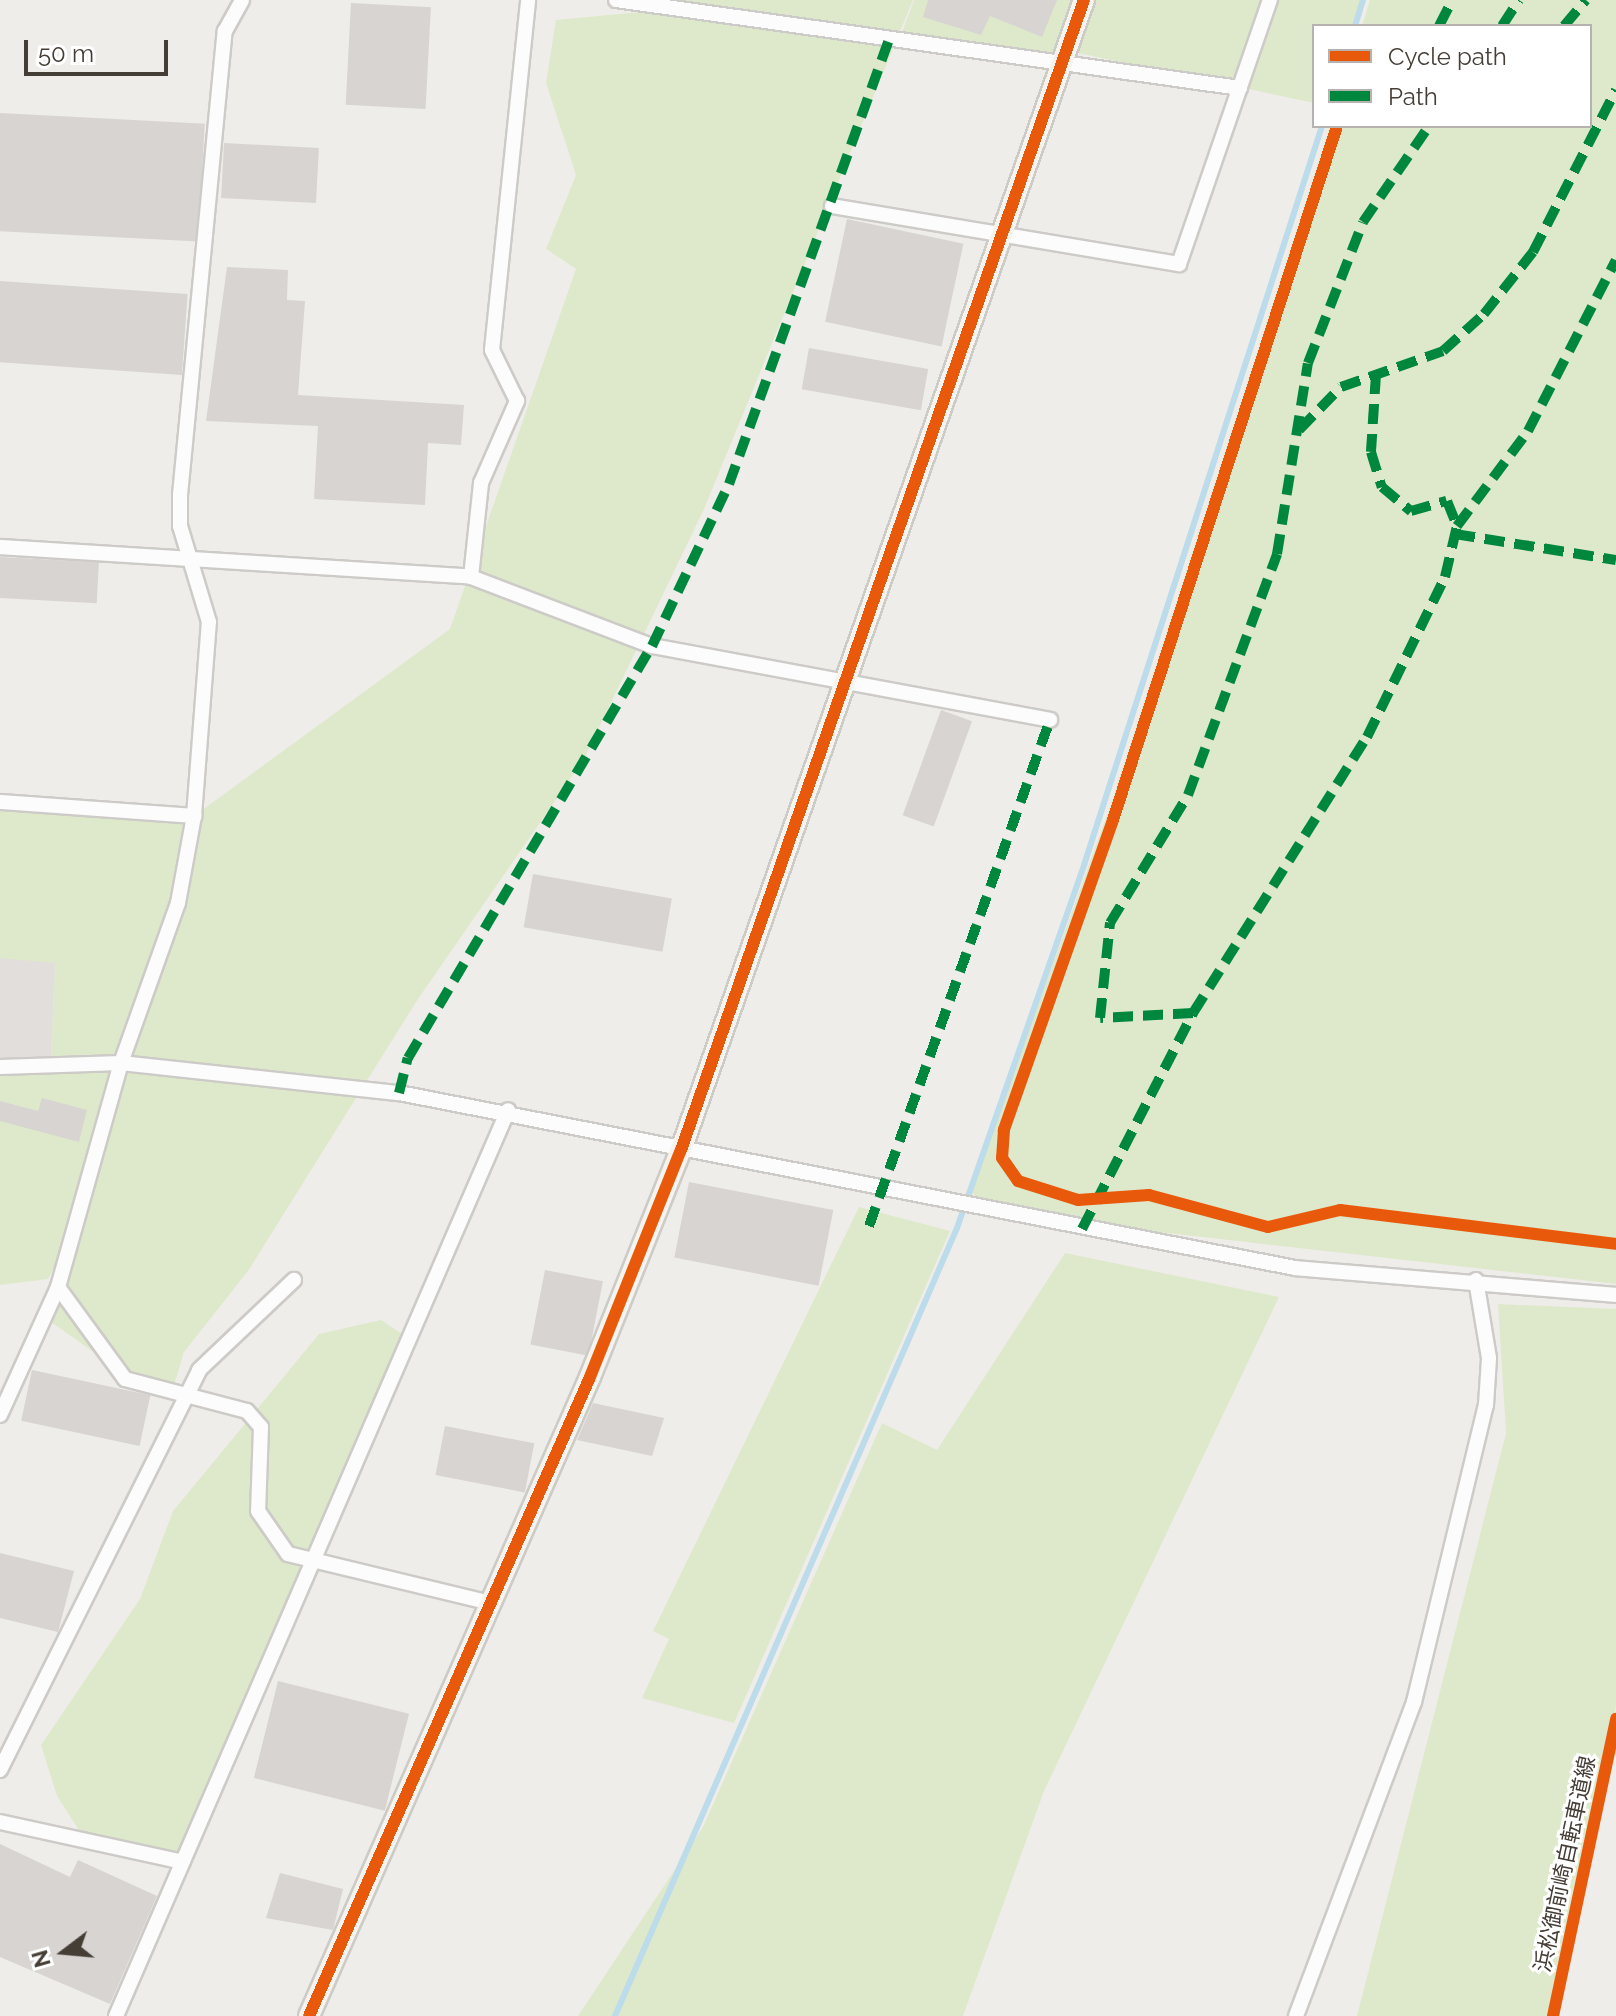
<!DOCTYPE html>
<meta charset="utf-8">
<style>
body{margin:0}
#map{position:relative;width:1616px;height:2016px;overflow:hidden;background:#efedea;font-family:Raleway,"Noto Sans JP",sans-serif}
div>[style]{position:absolute}
.green>*{inset:0;background:#dee9cb}
.parking>*{inset:0;background:#e1dedb}
.stream>*{height:6px;margin:-3px;padding:0 3px;transform-origin:3px;border-radius:3px;background:#bcdbeb}
.building>*{inset:0;background:#d7d4d1;transform-origin:0 0}
.roads{filter:drop-shadow(2px 0 #cdcbc7) drop-shadow(-2px 0 #cdcbc7) drop-shadow(0 2px #cdcbc7) drop-shadow(0 -2px #cdcbc7)}
.street>*{height:14px;margin:-7px;padding:0 7px;transform-origin:7px;border-radius:7px;background:#fdfcfc}
.secondary>*{height:20px;margin:-10px;padding:0 10px;transform-origin:10px;border-radius:10px;background:#f6f4ef}
.quiet>*{height:10px;margin-top:-5px;transform-origin:0;background:repeating-linear-gradient(90deg,#00873e 0 20px,transparent 0 30px)}
.cycleway>*{height:12px;margin:-6px;padding:0 6px;transform-origin:6px;border-radius:6px;background:#e8590c}
span{translate:-50% -50%;white-space:nowrap;text-align:center;line-height:1.15;-webkit-text-stroke:6px #fff;paint-order:stroke}
.street-label{font-size:22px;color:#453e36}
.legend{position:absolute;left:1312px;top:24px;width:280px;height:104px;box-sizing:border-box;background:#fff;border:2px solid #b5b2af;margin:0;padding:10px 14px;list-style:none;font-size:24px;color:#453e36}
.legend li{display:flex;align-items:center;gap:16px;height:40px}
.legend b{width:40px;border:2px solid #b5b2af}
.north{position:absolute;left:24px;top:1912px;width:80px;height:80px;-webkit-text-stroke:6px #fff;paint-order:stroke;rotate:254deg;font-size:22px;font-weight:700;line-height:32px;text-align:center;color:#453e36}
.north::after{content:'';display:block;margin:auto;width:28px;height:36px;background:#453e36;clip-path:polygon(50% 0,100% 100%,50% 72%,0 100%)}
.scale{position:absolute;left:24px;top:40px;width:144px;height:36px;box-sizing:border-box;border:4px solid #453e36;border-top:0;padding-left:10px;font-size:24px;line-height:28px;white-space:nowrap;color:#453e36;-webkit-text-stroke:6px #fff;paint-order:stroke}
</style>
<div id="map">
<div class="green">
<i style="clip-path:polygon(684px 0,913px 0,704px 509px,584px 759px,416px 1002px,248px 1271px,184px 1352px,172px 1392px,139px 1384px,44px 1317px,131px 1058px,51px 1056px,55px 963px,0 962px,0 804px,182px 819px,185px 844px,194px 816px,450px 629px,576px 269px,546px 249px,576px 175px,546px 83px,556px 20px,683px 8px)"></i>
<i style="clip-path:polygon(914px 0,1074px 0,1056px 54px,901px 35px)"></i>
<i style="clip-path:polygon(1095px 0,1365px 0,1356px 26px,1314px 26px,1314px 103px,1078px 53px)"></i>
<i style="clip-path:polygon(1370px 0,1616px 0,1616px 1284px,1097px 1225px,977px 1200px,971px 1190px,1111px 804px,1330px 126px,1590px 126px,1590px 26px,1362px 26px)"></i>
<i style="clip-path:polygon(118px 1071px,73px 1233px,48px 1279px,0 1285px,0 1075px)"></i>
<i style="clip-path:polygon(859px 1207px,950px 1231px,734px 1723px,642px 1698px,669px 1639px,653px 1631px)"></i>
<i style="clip-path:polygon(1065px 1253px,1279px 1297px,1044px 1791px,963px 2016px,578px 2016px,703px 1827px,882px 1423px,937px 1450px)"></i>
<i style="clip-path:polygon(1498px 1304px,1616px 1309px,1616px 1706px,1607px 1764px,1550px 2016px,1357px 2016px,1506px 1433px)"></i>
<i style="clip-path:polygon(381px 1320px,410px 1339px,175px 1856px,86px 1841px,57px 1796px,41px 1745px,140px 1599px,173px 1511px,319px 1334px)"></i>
</div>
<div class="parking">
<i style="clip-path:polygon(0 958px,55px 963px,51px 1056px,0 1060px)"></i>
</div>
<div class="stream">
<i style="left:1355px;top:26px;width:27px;rotate:-73deg"></i>
<i style="left:615px;top:2016px;width:859px;rotate:-66.54deg"></i>
<i style="left:957px;top:1228px;width:385px;rotate:-70.7deg"></i>
<i style="left:1084px;top:865px;width:776px;rotate:-72.15deg"></i>
</div>
<div class="building">
<i style="clip-path:polygon(928px 0,1057px 0,1042px 37px,990px 16px,981px 35px,923px 17px)"></i>
<i style="left:351px;top:3px;width:80px;height:102px;rotate:3deg"></i>
<i style="left:0;top:113px;width:205px;height:118px;rotate:3deg"></i>
<i style="left:224px;top:143px;width:95px;height:55px;rotate:3deg"></i>
<i style="left:847px;top:219px;width:119px;height:105px;rotate:12deg"></i>
<i style="clip-path:polygon(227px 267px,288px 270px,287px 300px,305px 301px,298px 395px,464px 405px,461px 445px,428px 443px,425px 505px,314px 499px,318px 426px,206px 421px)"></i>
<i style="left:0;top:281px;width:188px;height:81px;rotate:4deg"></i>
<i style="left:809px;top:348px;width:121px;height:42px;rotate:10deg"></i>
<i style="left:0;top:557px;width:99px;height:41px;rotate:3deg"></i>
<i style="left:941px;top:710px;width:33px;height:112px;rotate:20deg"></i>
<i style="left:533px;top:874px;width:141px;height:54px;rotate:10deg"></i>
<i style="clip-path:polygon(42px 1098px,87px 1110px,79px 1142px,0 1121px,0 1101px,38px 1111px)"></i>
<i style="left:689px;top:1182px;width:147px;height:77px;rotate:11deg"></i>
<i style="left:545px;top:1270px;width:59px;height:76px;rotate:11deg"></i>
<i style="left:32px;top:1370px;width:121px;height:52px;rotate:12deg"></i>
<i style="clip-path:polygon(593px 1403px,664px 1418px,652px 1456px,577px 1440px)"></i>
<i style="left:445px;top:1426px;width:91px;height:50px;rotate:11deg"></i>
<i style="clip-path:polygon(0 1553px,74px 1571px,58px 1632px,0 1618px)"></i>
<i style="left:278px;top:1681px;width:135px;height:100px;rotate:14deg"></i>
<i style="clip-path:polygon(0 1844px,70px 1877px,78px 1860px,157px 1896px,110px 2004px,0 1957px)"></i>
<i style="clip-path:polygon(280px 1873px,343px 1889px,333px 1930px,266px 1918px)"></i>
</div>
<div class="roads">
<div class="street">
<i style="left:616px;top:0;width:630px;rotate:8.03deg"></i>
<i style="left:832px;top:206px;width:352px;rotate:9.5deg"></i>
<i style="left:1179px;top:264px;width:279px;rotate:-71deg"></i>
<i style="left:0;top:547px;width:472px;rotate:3.6deg"></i>
<i style="left:471px;top:577px;width:194px;rotate:20.9deg"></i>
<i style="left:652px;top:646px;width:405px;rotate:10.5deg"></i>
<i style="left:471px;top:577px;width:95px;rotate:-83.9deg"></i>
<i style="left:481px;top:483px;width:90px;rotate:-66.3deg"></i>
<i style="left:517px;top:401px;width:57px;rotate:-116.1deg"></i>
<i style="left:492px;top:350px;width:352px;rotate:-84.1deg"></i>
<i style="left:0;top:802px;width:195px;rotate:4.1deg"></i>
<i style="left:0;top:1067px;width:121px;rotate:-1.9deg"></i>
<i style="left:121px;top:1063px;width:280px;rotate:6.2deg"></i>
<i style="left:399px;top:1093px;width:913px;rotate:11.05deg"></i>
<i style="left:1295px;top:1268px;width:322px;rotate:4.8deg"></i>
<i style="left:58px;top:1287px;width:114px;rotate:53.9deg"></i>
<i style="left:125px;top:1379px;width:126px;rotate:14.7deg"></i>
<i style="left:247px;top:1411px;width:21px;rotate:49deg"></i>
<i style="left:261px;top:1427px;width:84px;rotate:92deg"></i>
<i style="left:258px;top:1511px;width:52px;rotate:55.1deg"></i>
<i style="left:288px;top:1554px;width:208px;rotate:13.6deg"></i>
<i style="left:0;top:1415px;width:141px;rotate:-65.6deg"></i>
<i style="left:58px;top:1287px;width:233px;rotate:-74.3deg"></i>
<i style="left:121px;top:1063px;width:170px;rotate:-70.4deg"></i>
<i style="left:178px;top:903px;width:88px;rotate:-79.6deg"></i>
<i style="left:194px;top:816px;width:195px;rotate:-85.6deg"></i>
<i style="left:209px;top:622px;width:100px;rotate:-106.8deg"></i>
<i style="left:180px;top:526px;width:31px;rotate:-90deg"></i>
<i style="left:180px;top:495px;width:466px;rotate:-84.5deg"></i>
<i style="left:225px;top:31px;width:35px;rotate:-61deg"></i>
<i style="left:0;top:1770px;width:447px;rotate:-63.5deg"></i>
<i style="left:199px;top:1370px;width:131px;rotate:-43.5deg"></i>
<i style="left:0;top:1822px;width:187px;rotate:12.3deg"></i>
<i style="left:116px;top:2016px;width:987px;rotate:-66.6deg"></i>
<i style="left:1296px;top:2016px;width:335px;rotate:-69.4deg"></i>
<i style="left:1414px;top:1702px;width:306px;rotate:-76.4deg"></i>
<i style="left:1486px;top:1405px;width:47px;rotate:-86.3deg"></i>
<i style="left:1489px;top:1358px;width:79px;rotate:-99.5deg"></i>
</div>
<div class="secondary">
<i style="left:309px;top:2016px;width:698px;rotate:-66.26deg"></i>
<i style="left:590px;top:1377px;width:245px;rotate:-68.2deg"></i>
<i style="left:681px;top:1150px;width:1219px;rotate:-70.69deg"></i>
</div>
</div>
<div class="quiet">
<i style="left:1439px;top:26px;width:29px;rotate:-63deg"></i>
<i style="left:1502px;top:26px;width:31px;rotate:-57deg"></i>
<i style="left:1564px;top:26px;width:34px;rotate:-50deg"></i>
<i style="left:1376px;top:374px;width:78px;rotate:93.7deg"></i>
<i style="left:1371px;top:452px;width:37px;rotate:73deg"></i>
<i style="left:1382px;top:487px;width:38px;rotate:40deg"></i>
<i style="left:1411px;top:511px;width:37px;rotate:-16deg"></i>
<i style="left:1447px;top:501px;width:27px;rotate:68deg"></i>
<i style="left:1299px;top:430px;width:60px;rotate:-45.7deg"></i>
<i style="left:1341px;top:387px;width:108px;rotate:-19.4deg"></i>
<i style="left:1443px;top:351px;width:55px;rotate:-42.1deg"></i>
<i style="left:1484px;top:314px;width:79px;rotate:-51.7deg"></i>
<i style="left:1533px;top:252px;width:182px;rotate:-62.9deg"></i>
<i style="left:1455px;top:534px;width:163px;rotate:9.2deg"></i>
<i style="left:1193px;top:1013px;width:93px;rotate:176.9deg"></i>
<i style="left:1100px;top:1018px;width:96px;rotate:-84deg"></i>
<i style="left:1110px;top:923px;width:150px;rotate:-58.6deg"></i>
<i style="left:1188px;top:795px;width:257px;rotate:-69.7deg"></i>
<i style="left:1277px;top:554px;width:193px;rotate:-80.8deg"></i>
<i style="left:1308px;top:363px;width:151px;rotate:-68.7deg"></i>
<i style="left:1363px;top:222px;width:116px;rotate:-55.5deg"></i>
<i style="left:399px;top:1093px;width:36px;rotate:-76deg"></i>
<i style="left:408px;top:1058px;width:479px;rotate:-59.4deg"></i>
<i style="left:652px;top:646px;width:179px;rotate:-64.6deg"></i>
<i style="left:729px;top:484px;width:478px;rotate:-70.2deg"></i>
<i style="left:869px;top:1226px;width:537px;rotate:-70.32deg"></i>
<i style="left:1082px;top:1229px;width:243px;rotate:-62.8deg"></i>
<i style="left:1193px;top:1013px;width:326px;rotate:-57.8deg"></i>
<i style="left:1367px;top:737px;width:178px;rotate:-64deg"></i>
<i style="left:1445px;top:577px;width:52px;rotate:-76.8deg"></i>
<i style="left:1457px;top:526px;width:119px;rotate:-53.2deg"></i>
<i style="left:1528px;top:431px;width:192px;rotate:-62.8deg"></i>
</div>
<div class="cycleway">
<i style="left:1337px;top:126px;width:729px;rotate:107.89deg"></i>
<i style="left:1113px;top:820px;width:329px;rotate:109.4deg"></i>
<i style="left:1004px;top:1130px;width:28px;rotate:94deg"></i>
<i style="left:1002px;top:1158px;width:28px;rotate:55deg"></i>
<i style="left:1018px;top:1181px;width:63px;rotate:17.6deg"></i>
<i style="left:1078px;top:1200px;width:71px;rotate:-4deg"></i>
<i style="left:1149px;top:1195px;width:123px;rotate:15.1deg"></i>
<i style="left:1268px;top:1227px;width:74px;rotate:-13.3deg"></i>
<i style="left:1340px;top:1210px;width:278px;rotate:7deg"></i>
<i style="left:309px;top:2016px;width:698px;rotate:-66.26deg"></i>
<i style="left:590px;top:1377px;width:245px;rotate:-68.2deg"></i>
<i style="left:681px;top:1150px;width:1219px;rotate:-70.69deg"></i>
<i style="left:1553px;top:2016px;width:304px;rotate:-78deg"></i>
</div>
<div class="street-label">
<span style="left:1565px;top:1864px;rotate:-78deg">浜松御前崎自転車道線</span>
</div>
<ul class="legend">
<li><b style="height:10px;background:#e8590c"></b>Cycle path</li>
<li><b style="height:10px;background:#00873e"></b>Path</li>
</ul>
<div class="north">N</div>
<div class="scale">50 m</div>
</div>
